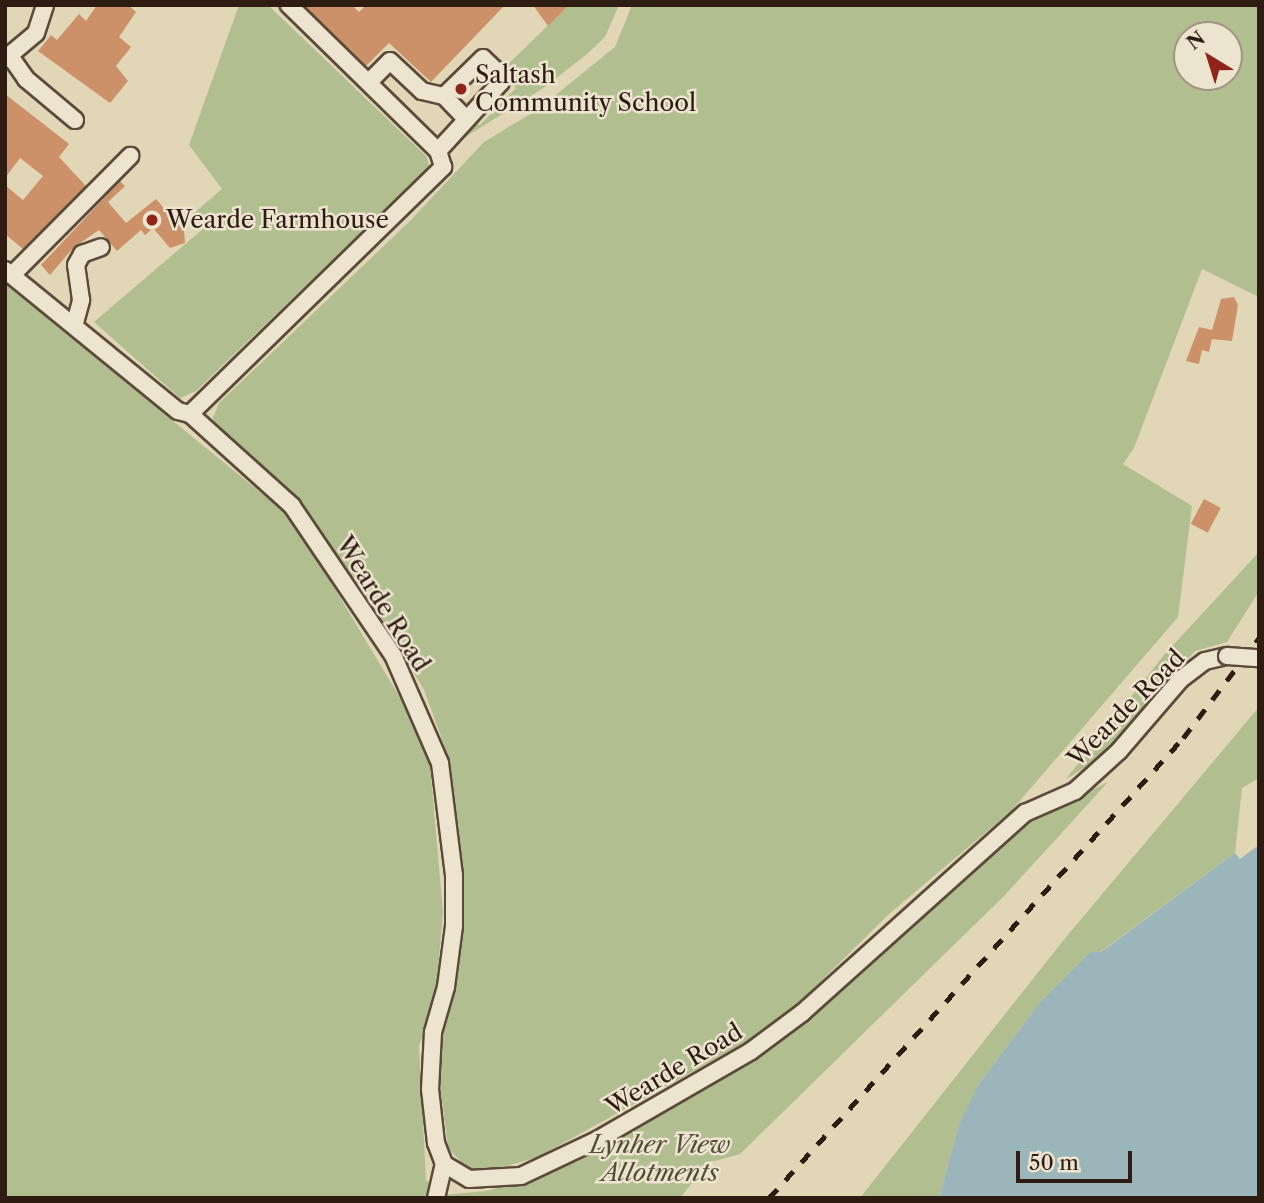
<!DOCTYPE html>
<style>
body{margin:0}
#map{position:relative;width:1264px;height:1203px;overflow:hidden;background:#e1d6b5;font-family:"Libre Caslon Text",serif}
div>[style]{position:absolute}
.green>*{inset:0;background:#b1be8f}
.water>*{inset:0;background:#9bb6ba}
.building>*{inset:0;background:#cc9169;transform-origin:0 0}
.roads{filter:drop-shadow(2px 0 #5b4a3a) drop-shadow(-2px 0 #5b4a3a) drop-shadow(0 2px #5b4a3a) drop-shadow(0 -2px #5b4a3a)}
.minor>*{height:16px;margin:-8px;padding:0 8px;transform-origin:8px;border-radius:8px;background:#ece4cf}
.rail>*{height:4.5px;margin-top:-2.25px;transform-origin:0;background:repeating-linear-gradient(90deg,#2e1b11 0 12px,transparent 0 24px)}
.bridges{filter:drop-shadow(2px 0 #5b4a3a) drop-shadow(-2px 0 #5b4a3a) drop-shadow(0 2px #5b4a3a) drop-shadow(0 -2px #5b4a3a)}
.minor-bridge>*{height:16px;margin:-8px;padding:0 8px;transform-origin:8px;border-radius:8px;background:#ece4cf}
.dots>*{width:19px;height:19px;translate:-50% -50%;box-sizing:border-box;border:4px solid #ece4cf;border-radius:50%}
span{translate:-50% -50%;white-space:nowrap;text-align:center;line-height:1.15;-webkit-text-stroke:5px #ece4cf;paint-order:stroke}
.poi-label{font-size:24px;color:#2e1b11}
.left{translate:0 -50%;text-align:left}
.street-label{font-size:24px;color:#2e1b11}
.park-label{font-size:24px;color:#554c37;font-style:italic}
.frame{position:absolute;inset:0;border:7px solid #2e1b11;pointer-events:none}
.north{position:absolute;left:1173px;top:21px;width:70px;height:70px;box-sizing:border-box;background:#ece4cf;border:2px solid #a09483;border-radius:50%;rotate:322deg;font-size:19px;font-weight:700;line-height:28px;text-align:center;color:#2e1b11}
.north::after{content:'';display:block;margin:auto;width:24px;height:32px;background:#8f2418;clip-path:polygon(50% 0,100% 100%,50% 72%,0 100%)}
.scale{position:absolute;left:1016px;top:1151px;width:116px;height:32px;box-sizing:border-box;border:4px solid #2e1b11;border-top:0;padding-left:9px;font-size:21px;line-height:24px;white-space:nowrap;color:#2e1b11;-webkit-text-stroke:5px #ece4cf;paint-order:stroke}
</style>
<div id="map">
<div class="green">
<i style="clip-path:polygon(239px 5px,268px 5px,427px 157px,429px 167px,196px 391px,180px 398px,94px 322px,204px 228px,193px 214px,222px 189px,189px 145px)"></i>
<i style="clip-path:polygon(569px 5px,619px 5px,605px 37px,587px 54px,545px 87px,454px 144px,468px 121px,480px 125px,516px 88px,501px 71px)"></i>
<i style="clip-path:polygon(evenodd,632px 5px,1259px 5px,1259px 297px,1202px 269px,1134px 448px,1123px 464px,1192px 506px,1178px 617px,1011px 811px,889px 914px,807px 995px,761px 1034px,538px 1157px,493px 1170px,468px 1169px,448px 1148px,440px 1083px,443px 1026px,461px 946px,464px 888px,448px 757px,438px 728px,424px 690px,371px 601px,306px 512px,211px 423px,219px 403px,410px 221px,484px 142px,537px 110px,615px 47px,632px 5px,1187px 35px,1229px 35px,1229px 77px,1187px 77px,1187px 35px)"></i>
<i style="clip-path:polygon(5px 284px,293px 519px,405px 706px,430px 765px,443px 912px,436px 991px,419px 1046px,426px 1180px,444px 1195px,486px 1191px,553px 1172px,731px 1072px,821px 1006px,1024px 823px,1108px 782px,1005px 895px,740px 1154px,708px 1163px,680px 1198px,5px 1198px)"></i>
<i style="clip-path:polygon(1259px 552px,1259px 591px,1227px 642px,1195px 651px,1099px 759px,1066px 779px,1164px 655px)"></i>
<i style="clip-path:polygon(1259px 707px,1259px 778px,1242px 788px,1235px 853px,1100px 952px,1090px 952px,1040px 1002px,978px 1085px,959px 1124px,939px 1198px,860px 1198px,1062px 942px)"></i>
</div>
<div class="water">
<i style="clip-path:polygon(1259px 845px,1259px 1198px,939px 1198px,959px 1124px,978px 1085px,1040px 1002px,1090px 952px,1101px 952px,1235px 853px,1240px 859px)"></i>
</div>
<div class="building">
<i style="clip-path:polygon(97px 5px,128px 5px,136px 12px,119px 37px,131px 47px,116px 66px,128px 81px,110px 103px,38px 51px,51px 35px,57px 40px,79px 14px,86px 21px)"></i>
<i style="clip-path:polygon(304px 5px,352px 5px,359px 12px,366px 5px,505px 5px,431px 82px,389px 43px,366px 66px)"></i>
<i style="clip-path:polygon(533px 5px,569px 5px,548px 26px)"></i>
<i style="clip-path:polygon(5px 94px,69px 144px,59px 157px,86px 186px,23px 249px,5px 234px,5px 185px,23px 200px,43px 176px,20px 158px,5px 178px)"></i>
<i style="clip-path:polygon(120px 181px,125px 186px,108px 202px,126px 223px,156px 199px,184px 231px,185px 243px,170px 248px,153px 228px,145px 235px,141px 230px,117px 251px,99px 230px,73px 248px,50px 275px,41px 265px)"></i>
<i style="clip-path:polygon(1234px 297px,1238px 305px,1232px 341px,1212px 339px,1209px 352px,1202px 350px,1199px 364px,1186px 361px,1199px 327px,1212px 330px,1221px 299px)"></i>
<i style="left:1204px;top:499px;width:19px;height:28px;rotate:28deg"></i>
</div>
<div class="roads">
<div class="minor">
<i style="left:10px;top:56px;width:28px;rotate:55deg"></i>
<i style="left:26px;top:79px;width:64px;rotate:39.9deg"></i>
<i style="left:5px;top:59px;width:40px;rotate:-40deg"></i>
<i style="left:36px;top:33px;width:29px;rotate:-72deg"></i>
<i style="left:370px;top:81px;width:28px;rotate:-45deg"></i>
<i style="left:390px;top:61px;width:44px;rotate:43.2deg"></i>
<i style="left:422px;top:91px;width:23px;rotate:13deg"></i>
<i style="left:444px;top:96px;width:30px;rotate:46deg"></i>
<i style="left:438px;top:151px;width:93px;rotate:-47.6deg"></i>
<i style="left:501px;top:82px;width:8px;rotate:-97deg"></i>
<i style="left:500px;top:74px;width:23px;rotate:-137deg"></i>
<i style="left:483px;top:58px;width:54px;rotate:135.7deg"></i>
<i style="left:5px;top:270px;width:223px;rotate:39.2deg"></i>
<i style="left:178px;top:411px;width:12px;rotate:14deg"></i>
<i style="left:190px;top:414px;width:137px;rotate:42deg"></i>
<i style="left:292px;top:506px;width:180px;rotate:55.9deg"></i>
<i style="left:393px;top:655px;width:118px;rotate:66.5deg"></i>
<i style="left:440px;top:763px;width:113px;rotate:82.9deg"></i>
<i style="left:454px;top:875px;width:51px;rotate:90deg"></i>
<i style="left:454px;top:926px;width:62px;rotate:97.5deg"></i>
<i style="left:446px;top:987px;width:47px;rotate:106.1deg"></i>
<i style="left:433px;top:1032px;width:57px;rotate:93deg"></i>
<i style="left:430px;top:1089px;width:54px;rotate:83.7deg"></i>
<i style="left:436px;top:1143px;width:22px;rotate:69deg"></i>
<i style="left:444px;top:1164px;width:29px;rotate:31deg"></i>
<i style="left:469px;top:1179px;width:52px;rotate:-3.3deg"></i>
<i style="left:521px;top:1176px;width:84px;rotate:-25.3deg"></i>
<i style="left:597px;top:1140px;width:178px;rotate:-30deg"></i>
<i style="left:751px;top:1051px;width:64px;rotate:-36.7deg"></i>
<i style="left:802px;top:1013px;width:300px;rotate:-41.9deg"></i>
<i style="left:1025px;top:813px;width:55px;rotate:-23.7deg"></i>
<i style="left:1075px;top:791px;width:59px;rotate:-42.3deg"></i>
<i style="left:1119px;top:751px;width:95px;rotate:-49.3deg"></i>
<i style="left:1181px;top:679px;width:30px;rotate:-37deg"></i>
<i style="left:1205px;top:661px;width:23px;rotate:-13deg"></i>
<i style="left:12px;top:275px;width:168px;rotate:-45.2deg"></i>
<i style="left:75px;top:323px;width:24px;rotate:-75deg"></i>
<i style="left:81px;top:300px;width:35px;rotate:-98deg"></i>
<i style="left:76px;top:265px;width:13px;rotate:-61deg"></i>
<i style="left:82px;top:254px;width:20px;rotate:-20deg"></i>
<i style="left:190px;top:414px;width:354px;rotate:-44.3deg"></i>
<i style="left:443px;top:167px;width:17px;rotate:-107deg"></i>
<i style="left:438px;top:151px;width:209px;rotate:-135.6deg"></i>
<i style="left:436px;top:1198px;width:35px;rotate:-77deg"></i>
</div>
</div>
<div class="rail">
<i style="left:769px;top:1198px;width:619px;rotate:-48.01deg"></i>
<i style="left:1183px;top:738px;width:126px;rotate:-52.8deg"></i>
</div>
<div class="bridges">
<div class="minor-bridge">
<i style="left:1227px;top:656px;width:32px;rotate:4deg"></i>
</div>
</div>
<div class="dots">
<i style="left:461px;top:89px;background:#8f2418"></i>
<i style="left:152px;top:220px;background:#8f2418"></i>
</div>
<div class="poi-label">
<span class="left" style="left:475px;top:89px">Saltash<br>Community School</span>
<span class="left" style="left:166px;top:220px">Wearde Farmhouse</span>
</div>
<div class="street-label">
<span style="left:383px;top:604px;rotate:58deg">Wearde Road</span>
<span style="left:1126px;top:708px;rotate:-45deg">Wearde Road</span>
<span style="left:674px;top:1069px;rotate:-31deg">Wearde Road</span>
</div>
<div class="park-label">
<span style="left:660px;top:1159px">Lynher View<br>Allotments</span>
</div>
<div class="frame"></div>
<div class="north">N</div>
<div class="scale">50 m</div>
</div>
